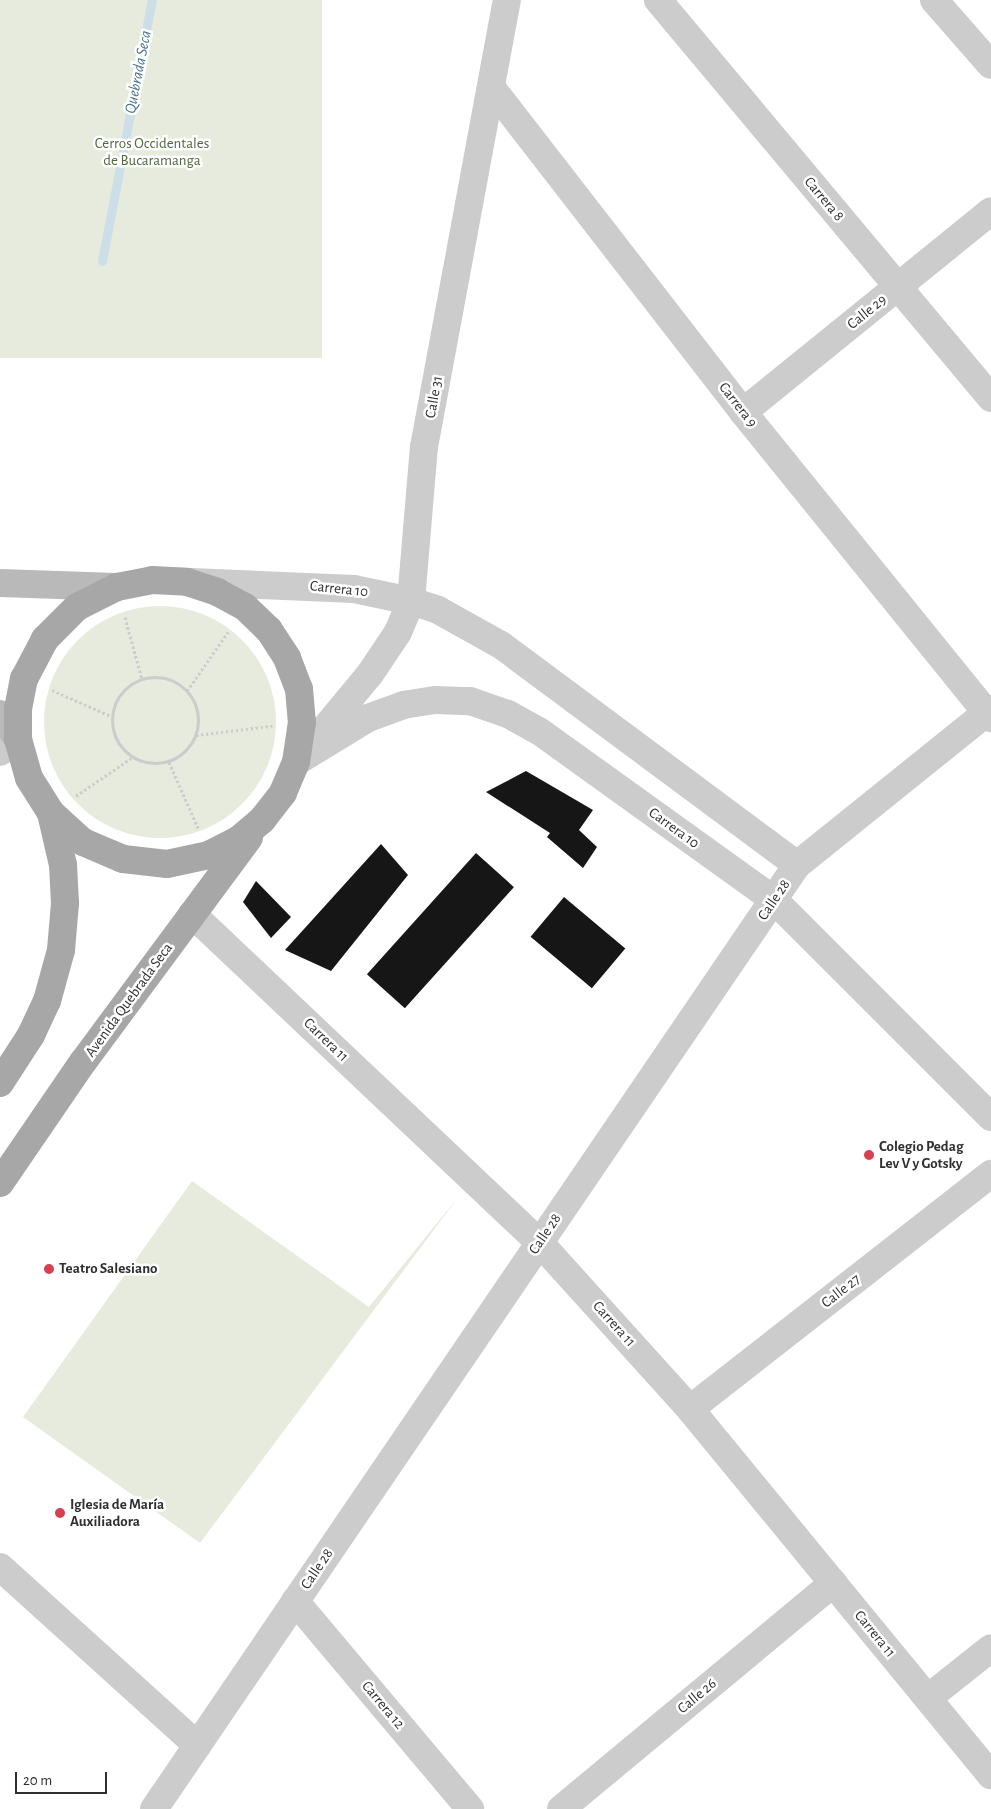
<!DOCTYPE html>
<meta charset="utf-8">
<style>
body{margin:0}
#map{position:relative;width:991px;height:1809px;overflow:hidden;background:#fff;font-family:"Alegreya Sans",sans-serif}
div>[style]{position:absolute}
.green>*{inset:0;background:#e6ebde;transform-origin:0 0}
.round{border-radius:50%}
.stream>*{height:9px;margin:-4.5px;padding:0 4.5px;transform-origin:4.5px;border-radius:4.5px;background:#ccdfe9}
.building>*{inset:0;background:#161616;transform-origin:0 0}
.path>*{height:3px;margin-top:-1.5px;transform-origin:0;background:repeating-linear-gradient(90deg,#ccc 0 2.5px,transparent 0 5px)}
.path>.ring{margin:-1.5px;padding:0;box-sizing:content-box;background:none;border:3px solid #ccc;border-radius:50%}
.minor>*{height:28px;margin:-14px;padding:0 14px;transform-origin:14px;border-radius:14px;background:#ccc}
.tertiary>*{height:28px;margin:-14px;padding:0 14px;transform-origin:14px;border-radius:14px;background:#ccc}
.secondary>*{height:28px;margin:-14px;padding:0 14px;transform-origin:14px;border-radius:14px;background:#b9b9b9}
.primary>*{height:28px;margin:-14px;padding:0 14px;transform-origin:14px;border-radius:14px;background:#a7a7a7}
.dots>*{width:14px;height:14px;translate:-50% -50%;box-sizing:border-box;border:2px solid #fff;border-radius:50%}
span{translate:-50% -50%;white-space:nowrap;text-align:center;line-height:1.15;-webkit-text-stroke:5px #fff;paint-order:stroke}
.park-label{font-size:15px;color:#546840}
.street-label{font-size:15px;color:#2f2f2f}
.poi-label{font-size:15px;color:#2f2f2f;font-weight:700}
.left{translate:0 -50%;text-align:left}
.water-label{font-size:16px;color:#43728b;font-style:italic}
.scale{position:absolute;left:15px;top:1772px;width:92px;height:22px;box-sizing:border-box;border:2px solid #2f2f2f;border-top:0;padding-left:6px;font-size:15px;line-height:18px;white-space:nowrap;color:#2f2f2f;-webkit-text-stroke:4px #fff;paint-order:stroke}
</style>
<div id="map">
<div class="green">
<i style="left:0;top:0;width:322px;height:358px"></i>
<i class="round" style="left:44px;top:606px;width:232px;height:232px"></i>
<i style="clip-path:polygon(192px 1181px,369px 1307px,459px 1196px,200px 1543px,23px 1417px)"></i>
</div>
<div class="stream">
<i style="left:102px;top:261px;width:266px;rotate:-79.2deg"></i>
</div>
<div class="building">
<i style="clip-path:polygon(526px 771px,593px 810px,579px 830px,597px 847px,583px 868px,547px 837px,550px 833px,486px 792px)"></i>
<i style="clip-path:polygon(381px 844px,408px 875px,331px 971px,285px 950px)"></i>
<i style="left:476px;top:853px;width:51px;height:163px;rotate:42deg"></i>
<i style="clip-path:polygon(256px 881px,291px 917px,271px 938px,243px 902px)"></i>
<i style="left:564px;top:897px;width:80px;height:52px;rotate:40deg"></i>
</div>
<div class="path">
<i style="left:125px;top:617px;width:64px;rotate:74.7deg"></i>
<i class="ring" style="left:112px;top:677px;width:83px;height:83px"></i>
<i style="left:52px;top:690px;width:64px;rotate:23.8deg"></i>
<i style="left:187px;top:691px;width:72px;rotate:-55.2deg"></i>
<i style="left:196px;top:735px;width:77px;rotate:-6.8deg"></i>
<i style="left:169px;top:762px;width:72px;rotate:66.3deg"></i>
<i style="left:76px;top:796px;width:67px;rotate:-34.6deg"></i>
</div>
<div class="minor">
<i style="left:658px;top:0;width:519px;rotate:50.08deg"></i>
<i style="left:934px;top:0;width:86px;rotate:48.8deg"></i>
<i style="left:491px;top:87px;width:411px;rotate:52.2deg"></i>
<i style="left:743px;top:412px;width:394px;rotate:51deg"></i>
<i style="left:743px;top:412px;width:319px;rotate:-39deg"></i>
<i style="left:0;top:752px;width:22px;rotate:-36deg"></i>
<i style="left:0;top:1567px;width:266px;rotate:42.1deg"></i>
<i style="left:295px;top:1601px;width:272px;rotate:49.9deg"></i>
<i style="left:928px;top:1698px;width:80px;rotate:-38.4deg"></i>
<i style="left:561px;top:1809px;width:354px;rotate:-39.7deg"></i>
</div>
<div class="tertiary">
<i style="left:191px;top:582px;width:163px;rotate:2.5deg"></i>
<i style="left:354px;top:589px;width:58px;rotate:11.9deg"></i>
<i style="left:411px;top:601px;width:28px;rotate:18deg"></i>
<i style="left:438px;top:610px;width:72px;rotate:29.1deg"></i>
<i style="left:501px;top:645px;width:369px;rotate:36.6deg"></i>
<i style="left:312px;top:744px;width:91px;rotate:-50.4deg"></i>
<i style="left:370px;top:674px;width:50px;rotate:-56.3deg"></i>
<i style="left:398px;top:632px;width:34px;rotate:-67deg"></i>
<i style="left:411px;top:601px;width:155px;rotate:-85.2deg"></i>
<i style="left:424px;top:447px;width:455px;rotate:-79.5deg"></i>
<i style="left:296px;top:762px;width:84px;rotate:-31.4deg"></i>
<i style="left:368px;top:718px;width:37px;rotate:-20deg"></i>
<i style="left:403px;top:705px;width:32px;rotate:-9deg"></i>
<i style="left:435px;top:700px;width:35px;rotate:2deg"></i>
<i style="left:470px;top:701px;width:40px;rotate:18.9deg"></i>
<i style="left:508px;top:714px;width:35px;rotate:29deg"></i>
<i style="left:539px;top:731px;width:289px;rotate:35.7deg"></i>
<i style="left:774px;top:900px;width:307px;rotate:45deg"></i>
<i style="left:192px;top:914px;width:479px;rotate:43.4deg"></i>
<i style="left:540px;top:1243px;width:224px;rotate:47.9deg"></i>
<i style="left:690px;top:1409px;width:474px;rotate:50.6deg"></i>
<i style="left:690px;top:1409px;width:382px;rotate:-38deg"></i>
<i style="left:154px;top:1809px;width:1142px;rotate:-55.74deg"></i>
<i style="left:797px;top:865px;width:249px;rotate:-38.8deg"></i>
</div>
<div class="secondary">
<i style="left:0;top:583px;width:117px;rotate:2deg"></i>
<i style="left:0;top:714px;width:31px;rotate:54deg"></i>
</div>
<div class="primary">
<i style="left:0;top:1083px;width:57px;rotate:-57.1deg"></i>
<i style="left:31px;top:1035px;width:38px;rotate:-65deg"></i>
<i style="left:47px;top:1001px;width:53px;rotate:-74.6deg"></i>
<i style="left:61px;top:950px;width:47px;rotate:-85.1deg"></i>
<i style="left:65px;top:903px;width:38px;rotate:-93deg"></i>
<i style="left:63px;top:865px;width:53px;rotate:-103deg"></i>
<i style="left:51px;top:813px;width:41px;rotate:-122.2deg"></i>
<i style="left:29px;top:778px;width:41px;rotate:-105.8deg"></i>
<i style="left:18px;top:739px;width:30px;rotate:-90deg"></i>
<i style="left:18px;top:709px;width:31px;rotate:-79deg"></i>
<i style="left:24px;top:679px;width:45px;rotate:-62.3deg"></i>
<i style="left:45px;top:639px;width:45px;rotate:-45deg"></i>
<i style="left:77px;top:607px;width:45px;rotate:-26.6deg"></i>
<i style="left:117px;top:587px;width:36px;rotate:-11deg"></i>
<i style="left:152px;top:580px;width:35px;rotate:3deg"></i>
<i style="left:187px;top:582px;width:32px;rotate:18deg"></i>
<i style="left:217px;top:592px;width:32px;rotate:28deg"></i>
<i style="left:245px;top:607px;width:33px;rotate:44deg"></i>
<i style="left:269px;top:630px;width:33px;rotate:57deg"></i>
<i style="left:287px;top:658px;width:33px;rotate:69deg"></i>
<i style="left:299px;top:689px;width:33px;rotate:85deg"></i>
<i style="left:302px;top:722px;width:40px;rotate:98.5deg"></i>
<i style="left:296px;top:762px;width:34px;rotate:113deg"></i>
<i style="left:283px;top:793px;width:34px;rotate:128deg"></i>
<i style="left:262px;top:820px;width:31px;rotate:140deg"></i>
<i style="left:238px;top:840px;width:33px;rotate:153deg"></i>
<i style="left:209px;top:855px;width:43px;rotate:167.9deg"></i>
<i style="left:167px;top:864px;width:44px;rotate:-173.5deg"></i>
<i style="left:123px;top:859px;width:43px;rotate:-157deg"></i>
<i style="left:83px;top:842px;width:43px;rotate:-137.8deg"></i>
<i style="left:0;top:1183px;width:147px;rotate:-55.6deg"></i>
<i style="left:83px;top:1062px;width:279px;rotate:-53.5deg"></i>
</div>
<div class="dots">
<i style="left:869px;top:1155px;background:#d83f51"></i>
<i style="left:49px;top:1269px;background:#d83f51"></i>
<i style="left:60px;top:1513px;background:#d83f51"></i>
</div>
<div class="park-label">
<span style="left:152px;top:152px">Cerros Occidentales<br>de Bucaramanga</span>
</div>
<div class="street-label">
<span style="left:824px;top:199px;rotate:50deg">Carrera 8</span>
<span style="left:867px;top:312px;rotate:-39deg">Calle 29</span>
<span style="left:434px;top:397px;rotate:-80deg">Calle 31</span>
<span style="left:738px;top:405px;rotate:52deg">Carrera 9</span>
<span style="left:339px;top:589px;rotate:6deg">Carrera 10</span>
<span style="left:674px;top:828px;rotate:36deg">Carrera 10</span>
<span style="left:774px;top:900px;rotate:-56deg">Calle 28</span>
<span style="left:129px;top:1000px;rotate:-54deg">Avenida Quebrada Seca</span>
<span style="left:326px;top:1040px;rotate:44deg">Carrera 11</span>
<span style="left:545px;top:1234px;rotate:-56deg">Calle 28</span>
<span style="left:841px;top:1291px;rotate:-38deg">Calle 27</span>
<span style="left:614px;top:1324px;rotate:48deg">Carrera 11</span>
<span style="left:317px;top:1569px;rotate:-56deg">Calle 28</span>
<span style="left:875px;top:1634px;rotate:51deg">Carrera 11</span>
<span style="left:697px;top:1696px;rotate:-40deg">Calle 26</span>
<span style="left:383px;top:1705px;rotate:50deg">Carrera 12</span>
</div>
<div class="poi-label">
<span class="left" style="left:879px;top:1155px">Colegio Pedag<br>Lev V y Gotsky</span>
<span class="left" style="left:59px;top:1269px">Teatro Salesiano</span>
<span class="left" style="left:70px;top:1513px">Iglesia de María<br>Auxiliadora</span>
</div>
<div class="water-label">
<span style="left:138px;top:72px;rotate:-79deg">Quebrada Seca</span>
</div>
<div class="scale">20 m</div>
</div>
